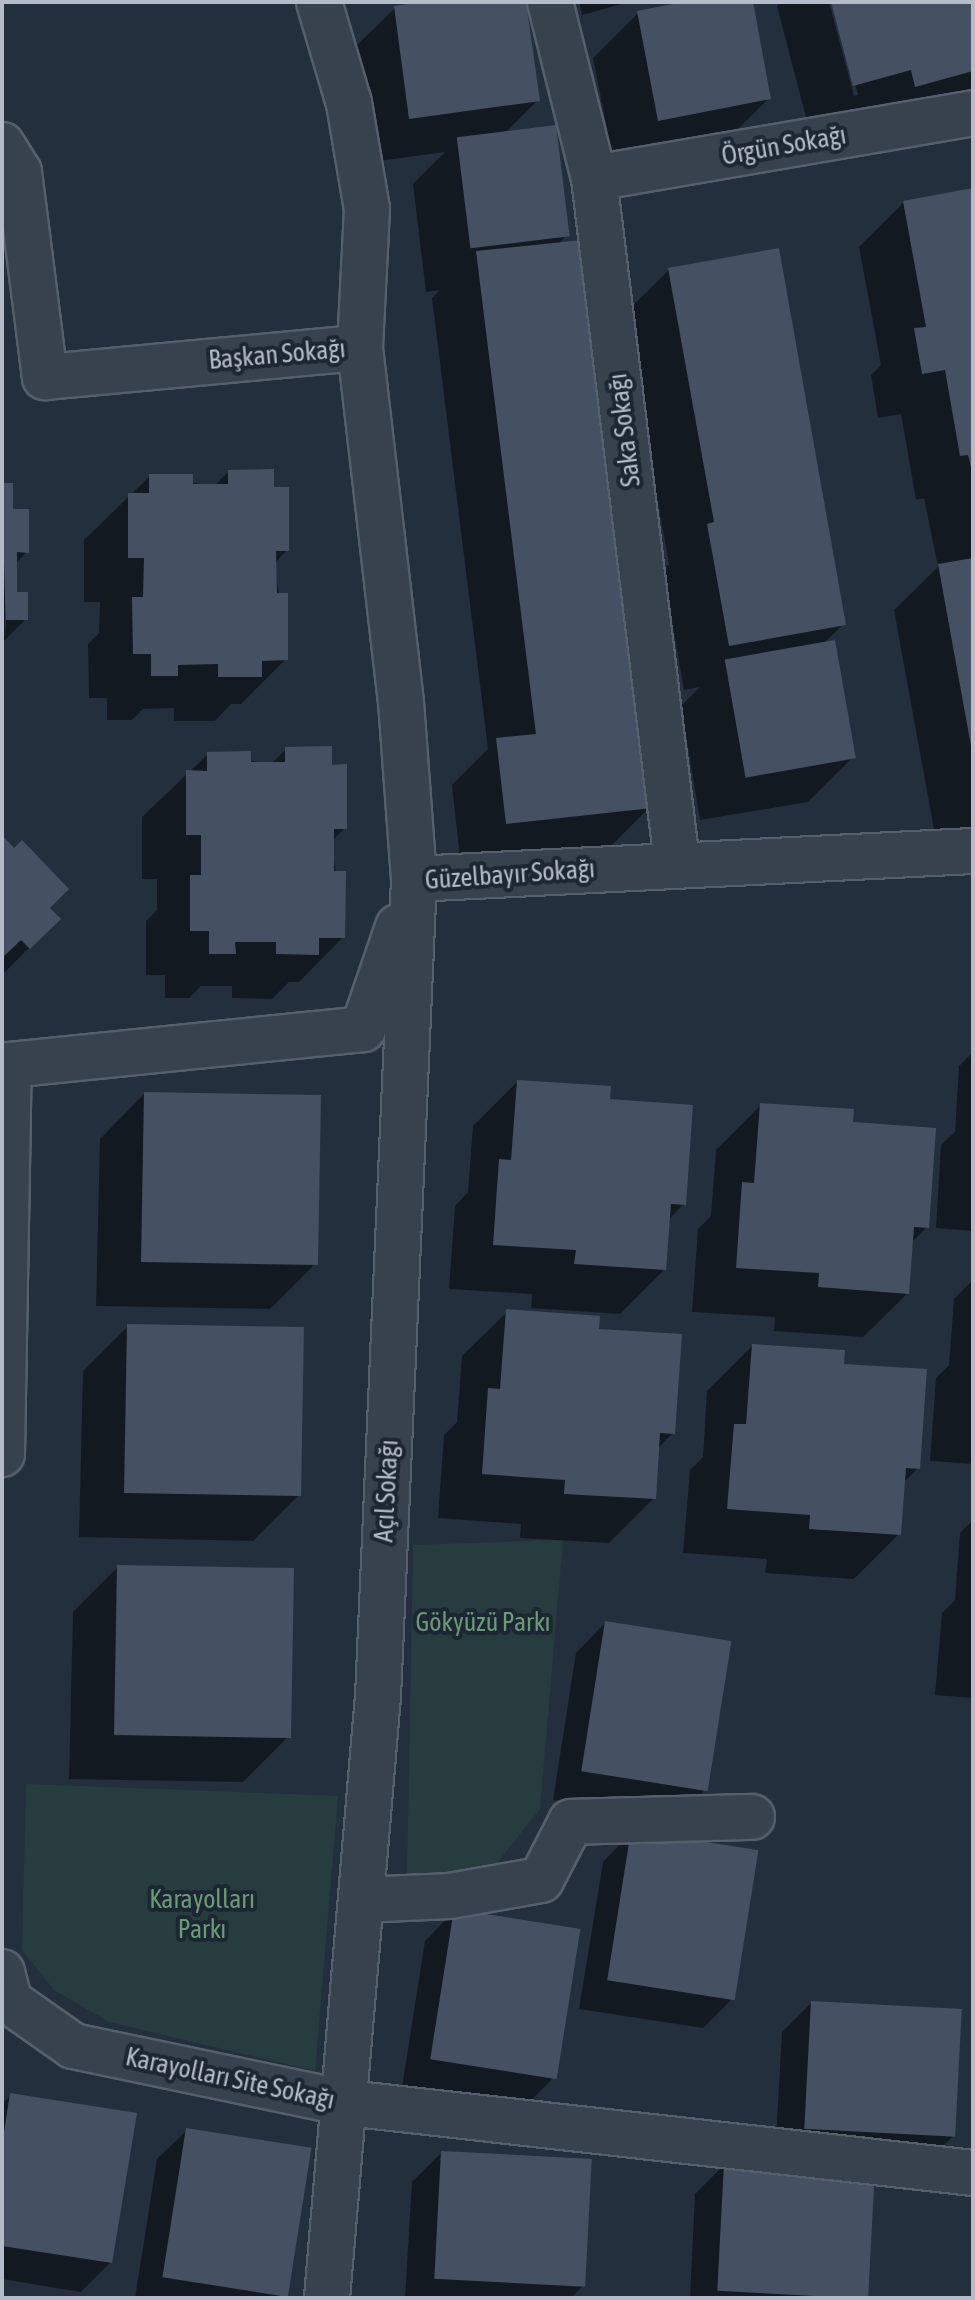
<!DOCTYPE html>
<meta charset="utf-8">
<style>
body{margin:0}
#map{position:relative;width:975px;height:2300px;overflow:hidden;background:#242f3e;font-family:"Asap Condensed",sans-serif}
div>[style]{position:absolute}
.green>*{inset:0;background:#263c3f}
.shadow>*{inset:0;background:#0007}
.building>*{inset:0;background:#455162;transform-origin:0 0}
.roads{filter:drop-shadow(2px 0 #565f6c) drop-shadow(-2px 0 #565f6c) drop-shadow(0 2px #565f6c) drop-shadow(0 -2px #565f6c)}
.minor>*{height:44px;margin:-22px;padding:0 22px;transform-origin:22px;border-radius:22px;background:#38414e}
span{translate:-50% -50%;white-space:nowrap;text-align:center;line-height:1.15;-webkit-text-stroke:8px #1d2633;paint-order:stroke}
.street-label{font-size:26px;color:#b4bcc9}
.park-label{font-size:26px;color:#6b9a76}
.frame{position:absolute;inset:0;border:4px solid #b4bcc9;pointer-events:none}
</style>
<div id="map">
<div class="green">
<i style="clip-path:polygon(563px 1540px,540px 1809px,493px 1868px,407px 1876px,413px 1545px)"></i>
<i style="clip-path:polygon(26px 1784px,338px 1796px,315px 2071px,109px 2022px,54px 1990px,22px 1950px)"></i>
</div>
<div class="shadow">
<i style="clip-path:polygon(437px 2px,524px 2px,537px 101px,504px 134px,567px 235px,558px 244px,650px 807px,605px 852px,461px 868px,452px 785px,488px 749px,432px 298px,440px 290px,426px 292px,413px 184px,445px 152px,365px 163px,350px 52px,395px 8px)"></i>
<i style="clip-path:polygon(579px 2px,629px 2px,582px 15px)"></i>
<i style="clip-path:polygon(693px 2px,751px 2px,769px 98px,724px 143px,614px 164px,593px 58px,638px 13px)"></i>
<i style="clip-path:polygon(780px 2px,829px 2px,854px 96px,858px 95px,834px 2px,973px 2px,973px 99px,809px 129px,777px 6px)"></i>
<i style="clip-path:polygon(973px 190px,973px 850px,939px 857px,894px 610px,938px 567px,924px 498px,916px 500px,901px 414px,878px 418px,871px 375px,881px 365px,859px 247px,904px 202px)"></i>
<i style="clip-path:polygon(669px 270px,844px 624px,823px 644px,852px 758px,808px 802px,700px 820px,681px 706px,700px 687px,684px 690px,663px 570px,669px 564px,624px 314px)"></i>
<i style="clip-path:polygon(228px 472px,272px 489px,287px 550px,275px 563px,286px 659px,241px 704px,231px 704px,215px 721px,174px 721px,174px 708px,143px 709px,132px 720px,107px 720px,107px 698px,89px 698px,88px 644px,99px 633px,100px 602px,84px 602px,84px 540px,150px 476px,214px 486px)"></i>
<i style="clip-path:polygon(2px 485px,11px 485px,11px 511px,27px 552px,15px 564px,15px 594px,26px 619px,2px 643px)"></i>
<i style="clip-path:polygon(286px 749px,330px 767px,345px 828px,332px 841px,343px 937px,299px 982px,289px 982px,272px 999px,232px 998px,232px 986px,201px 986px,189px 998px,165px 998px,165px 975px,146px 975px,146px 921px,157px 910px,157px 879px,142px 879px,142px 817px,208px 754px,271px 764px)"></i>
<i style="clip-path:polygon(2px 838px,58px 919px,2px 975px)"></i>
<i style="clip-path:polygon(973px 1052px,973px 1231px,936px 1228px,941px 1145px,955px 1132px,959px 1066px)"></i>
<i style="clip-path:polygon(517px 1082px,608px 1101px,684px 1204px,668px 1220px,664px 1270px,620px 1314px,531px 1308px,532px 1294px,449px 1289px,455px 1206px,468px 1192px,473px 1126px)"></i>
<i style="clip-path:polygon(144px 1094px,315px 1264px,270px 1309px,96px 1306px,100px 1139px)"></i>
<i style="clip-path:polygon(761px 1105px,851px 1124px,927px 1227px,911px 1243px,908px 1293px,863px 1337px,774px 1331px,775px 1317px,692px 1312px,698px 1229px,711px 1216px,716px 1150px)"></i>
<i style="clip-path:polygon(973px 1280px,973px 1464px,930px 1461px,936px 1378px,949px 1365px,954px 1299px)"></i>
<i style="clip-path:polygon(507px 1312px,597px 1331px,673px 1433px,657px 1449px,654px 1498px,609px 1543px,520px 1538px,521px 1524px,438px 1518px,444px 1435px,457px 1422px,462px 1356px)"></i>
<i style="clip-path:polygon(128px 1326px,298px 1496px,253px 1541px,79px 1537px,83px 1371px)"></i>
<i style="clip-path:polygon(752px 1346px,842px 1366px,918px 1468px,903px 1483px,899px 1534px,854px 1579px,765px 1573px,767px 1559px,683px 1553px,690px 1470px,703px 1457px,707px 1391px)"></i>
<i style="clip-path:polygon(973px 1520px,973px 1698px,935px 1695px,942px 1613px,955px 1600px,960px 1533px)"></i>
<i style="clip-path:polygon(118px 1567px,288px 1737px,243px 1782px,69px 1779px,73px 1612px)"></i>
<i style="clip-path:polygon(605px 1623px,705px 1790px,676px 1819px,553px 1800px,576px 1653px)"></i>
<i style="clip-path:polygon(632px 1832px,732px 1999px,703px 2028px,579px 2009px,603px 1862px)"></i>
<i style="clip-path:polygon(454px 1911px,554px 2077px,525px 2107px,402px 2087px,425px 1941px)"></i>
<i style="clip-path:polygon(811px 2003px,953px 2136px,924px 2166px,775px 2158px,782px 2032px)"></i>
<i style="clip-path:polygon(11px 2095px,111px 2262px,81px 2292px,2px 2279px,2px 2104px)"></i>
<i style="clip-path:polygon(187px 2130px,287px 2296px,284px 2298px,135px 2298px,157px 2159px)"></i>
<i style="clip-path:polygon(441px 2153px,583px 2286px,571px 2298px,405px 2298px,412px 2182px)"></i>
<i style="clip-path:polygon(724px 2165px,873px 2172px,866px 2298px,690px 2298px,695px 2194px)"></i>
</div>
<div class="building">
<i style="clip-path:polygon(422px 2px,526px 2px,540px 101px,409px 119px,394px 6px)"></i>
<i style="clip-path:polygon(683px 2px,753px 2px,771px 99px,658px 121px,637px 11px)"></i>
<i style="clip-path:polygon(831px 2px,973px 2px,973px 71px,915px 87px,911px 70px,853px 86px)"></i>
<i style="left:556px;top:125px;width:112px;height:100px;rotate:83deg"></i>
<i style="clip-path:polygon(973px 188px,973px 471px,972px 471px,968px 455px,960px 456px,945px 370px,922px 374px,914px 328px,926px 327px,903px 201px)"></i>
<i style="clip-path:polygon(582px 240px,652px 808px,506px 824px,496px 738px,536px 734px,476px 251px)"></i>
<i style="clip-path:polygon(779px 248px,846px 625px,729px 646px,707px 524px,714px 522px,668px 268px)"></i>
<i style="clip-path:polygon(274px 469px,274px 487px,289px 487px,289px 551px,276px 551px,277px 593px,288px 593px,288px 660px,262px 661px,262px 677px,218px 677px,218px 664px,178px 665px,178px 676px,151px 676px,151px 654px,133px 654px,132px 597px,143px 597px,144px 558px,128px 558px,128px 493px,149px 493px,149px 474px,193px 474px,193px 484px,228px 484px,228px 470px)"></i>
<i style="clip-path:polygon(2px 483px,13px 483px,13px 509px,29px 509px,29px 553px,17px 552px,17px 592px,28px 592px,28px 620px,5px 620px,6px 638px)"></i>
<i style="clip-path:polygon(973px 558px,973px 746px,971px 746px,938px 564px)"></i>
<i style="left:835px;top:640px;width:120px;height:112px;rotate:80deg"></i>
<i style="clip-path:polygon(332px 746px,332px 765px,347px 764px,347px 829px,334px 829px,334px 871px,346px 871px,345px 938px,319px 938px,319px 955px,276px 954px,276px 942px,235px 942px,236px 954px,209px 954px,209px 931px,190px 931px,190px 875px,201px 875px,201px 835px,186px 835px,186px 770px,207px 771px,207px 752px,251px 751px,251px 762px,285px 762px,285px 747px)"></i>
<i style="clip-path:polygon(2px 835px,14px 848px,22px 840px,69px 889px,50px 908px,61px 919px,30px 949px,21px 940px,2px 958px)"></i>
<i style="clip-path:polygon(517px 1080px,611px 1086px,610px 1099px,693px 1105px,686px 1205px,671px 1204px,666px 1270px,574px 1264px,576px 1250px,493px 1245px,499px 1159px,511px 1160px)"></i>
<i style="left:144px;top:1092px;width:177px;height:170px;rotate:1deg"></i>
<i style="clip-path:polygon(760px 1103px,854px 1109px,853px 1122px,936px 1128px,929px 1228px,914px 1227px,909px 1294px,818px 1287px,819px 1273px,736px 1268px,742px 1182px,754px 1183px)"></i>
<i style="clip-path:polygon(506px 1309px,600px 1316px,599px 1329px,682px 1334px,675px 1434px,660px 1433px,656px 1499px,564px 1494px,565px 1480px,482px 1474px,488px 1388px,500px 1389px)"></i>
<i style="left:127px;top:1324px;width:177px;height:169px;rotate:1deg"></i>
<i style="clip-path:polygon(752px 1344px,845px 1350px,844px 1364px,927px 1369px,920px 1469px,906px 1468px,901px 1535px,809px 1529px,810px 1515px,727px 1509px,734px 1424px,746px 1424px)"></i>
<i style="left:117px;top:1565px;width:177px;height:170px;rotate:1deg"></i>
<i style="left:605px;top:1621px;width:128px;height:152px;rotate:9deg"></i>
<i style="left:631px;top:1830px;width:129px;height:152px;rotate:9deg"></i>
<i style="left:454px;top:1909px;width:128px;height:152px;rotate:9deg"></i>
<i style="left:811px;top:2001px;width:151px;height:128px;rotate:3deg"></i>
<i style="clip-path:polygon(10px 2093px,137px 2113px,112px 2263px,2px 2246px,2px 2145px)"></i>
<i style="left:186px;top:2128px;width:127px;height:151px;rotate:9deg"></i>
<i style="left:441px;top:2151px;width:151px;height:128px;rotate:3deg"></i>
<i style="left:724px;top:2163px;width:151px;height:128px;rotate:3deg"></i>
</div>
<div class="roads">
<div class="minor">
<i style="left:319px;top:2px;width:105px;rotate:73.5deg"></i>
<i style="left:349px;top:103px;width:108px;rotate:80.4deg"></i>
<i style="left:367px;top:209px;width:139px;rotate:92.9deg"></i>
<i style="left:360px;top:348px;width:356px;rotate:83.4deg"></i>
<i style="left:401px;top:702px;width:177px;rotate:85.8deg"></i>
<i style="left:414px;top:879px;width:818px;rotate:92.52deg"></i>
<i style="left:378px;top:1696px;width:604px;rotate:94.84deg"></i>
<i style="left:550px;top:2px;width:181px;rotate:76deg"></i>
<i style="left:594px;top:178px;width:690px;rotate:83.09deg"></i>
<i style="left:2px;top:145px;width:32px;rotate:58deg"></i>
<i style="left:19px;top:172px;width:207px;rotate:82.8deg"></i>
<i style="left:45px;top:377px;width:316px;rotate:-5.3deg"></i>
<i style="left:594px;top:178px;width:385px;rotate:-9.7deg"></i>
<i style="left:414px;top:879px;width:560px;rotate:-2.87deg"></i>
<i style="left:2px;top:1454px;width:389px;rotate:-89deg"></i>
<i style="left:9px;top:1065px;width:356px;rotate:-5.8deg"></i>
<i style="left:363px;top:1029px;width:108px;rotate:-71.1deg"></i>
<i style="left:362px;top:1900px;width:88px;rotate:-2.6deg"></i>
<i style="left:450px;top:1896px;width:92px;rotate:-10deg"></i>
<i style="left:541px;top:1880px;width:65px;rotate:-62.7deg"></i>
<i style="left:571px;top:1822px;width:181px;rotate:-1.6deg"></i>
<i style="left:2px;top:1972px;width:30px;rotate:76deg"></i>
<i style="left:9px;top:2001px;width:78px;rotate:35.1deg"></i>
<i style="left:73px;top:2046px;width:280px;rotate:11.8deg"></i>
<i style="left:347px;top:2103px;width:630px;rotate:6.38deg"></i>
</div>
</div>
<div class="street-label">
<span style="left:784px;top:146px;rotate:-10deg">Örgün Sokağı</span>
<span style="left:277px;top:355px;rotate:-5deg">Başkan Sokağı</span>
<span style="left:625px;top:430px;rotate:-97deg">Saka Sokağı</span>
<span style="left:510px;top:875px;rotate:-4deg">Güzelbayır Sokağı</span>
<span style="left:387px;top:1491px;rotate:-87deg">Açıl Sokağı</span>
<span style="left:230px;top:2079px;rotate:12deg">Karayolları Site Sokağı</span>
</div>
<div class="park-label">
<span style="left:483px;top:1623px">Gökyüzü Parkı</span>
<span style="left:202px;top:1915px">Karayolları<br>Parkı</span>
</div>
<div class="frame"></div>
</div>
